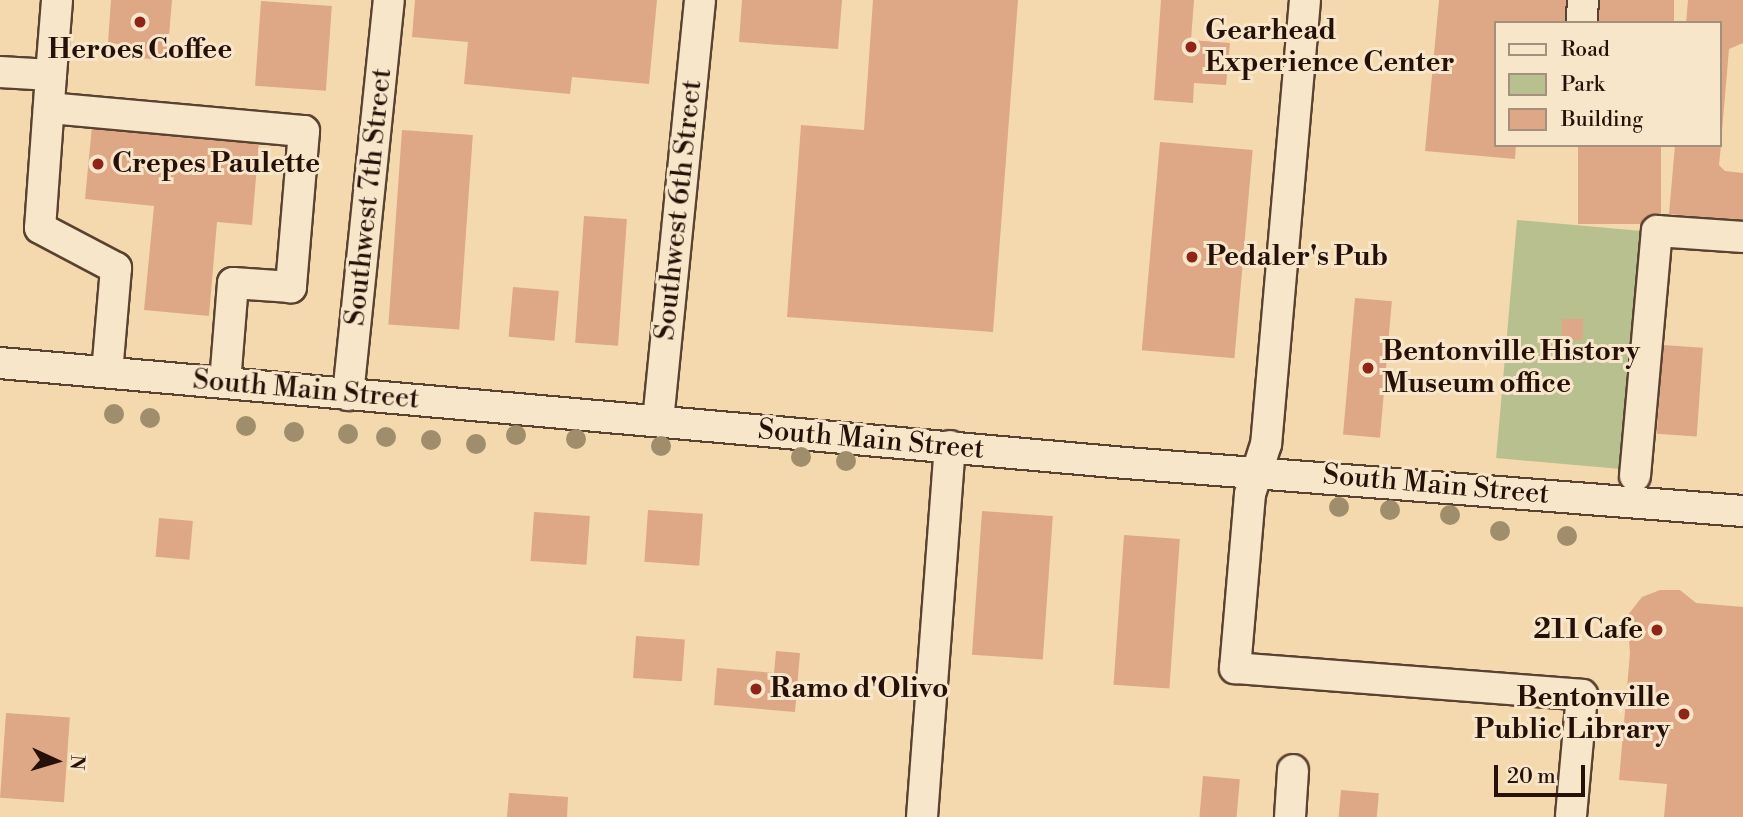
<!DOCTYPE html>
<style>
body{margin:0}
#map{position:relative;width:1743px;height:817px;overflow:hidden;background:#f4d9af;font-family:"Libre Bodoni",serif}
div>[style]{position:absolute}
.green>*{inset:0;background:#b7c08e;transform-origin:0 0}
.building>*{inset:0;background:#dea785;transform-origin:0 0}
.roads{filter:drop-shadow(2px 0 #5a4231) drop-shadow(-2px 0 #5a4231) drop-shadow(0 2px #5a4231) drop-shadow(0 -2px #5a4231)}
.minor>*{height:30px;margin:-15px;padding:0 15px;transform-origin:15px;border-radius:15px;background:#f8e6cb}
.trees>*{width:20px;height:20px;margin:-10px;border-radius:50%;background:#9f8d6c}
.dots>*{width:19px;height:19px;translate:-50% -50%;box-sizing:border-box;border:4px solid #f8e6cb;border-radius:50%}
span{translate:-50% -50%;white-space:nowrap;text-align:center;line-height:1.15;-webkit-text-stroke:6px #f8e6cb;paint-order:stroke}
.poi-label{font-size:28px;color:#261007;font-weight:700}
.left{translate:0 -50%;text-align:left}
.right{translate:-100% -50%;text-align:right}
.street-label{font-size:28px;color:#261007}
.legend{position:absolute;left:1494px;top:21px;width:228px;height:126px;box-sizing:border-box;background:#f8e6cb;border:2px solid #a4907d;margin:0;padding:9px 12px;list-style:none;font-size:21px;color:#261007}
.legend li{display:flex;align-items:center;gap:14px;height:35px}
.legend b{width:35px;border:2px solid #a4907d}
.north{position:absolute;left:21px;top:726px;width:70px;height:70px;-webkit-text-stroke:5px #f8e6cb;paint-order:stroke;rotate:94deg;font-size:19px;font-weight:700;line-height:28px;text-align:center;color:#261007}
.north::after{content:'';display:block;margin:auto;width:24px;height:32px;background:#261007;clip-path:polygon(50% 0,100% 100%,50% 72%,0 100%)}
.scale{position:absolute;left:1494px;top:765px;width:91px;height:32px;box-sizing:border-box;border:4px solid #261007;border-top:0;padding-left:9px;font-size:21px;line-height:24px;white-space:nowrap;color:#261007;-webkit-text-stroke:5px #f8e6cb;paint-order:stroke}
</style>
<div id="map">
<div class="green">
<i style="left:1517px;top:220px;width:128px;height:239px;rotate:5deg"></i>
</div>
<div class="building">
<i style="clip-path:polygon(111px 0,172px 0,167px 60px,139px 58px,140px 46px,108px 43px)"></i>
<i style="clip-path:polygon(415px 0,657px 0,649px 84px,572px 77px,570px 94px,464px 84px,468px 42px,412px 37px)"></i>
<i style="clip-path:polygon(742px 0,842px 0,838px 49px,739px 42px)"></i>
<i style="clip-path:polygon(873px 0,1018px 0,993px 332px,787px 317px,801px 125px,864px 130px)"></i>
<i style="clip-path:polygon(1161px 0,1194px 0,1191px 40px,1230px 43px,1226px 85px,1194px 83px,1193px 103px,1154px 100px)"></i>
<i style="clip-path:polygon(1439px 0,1576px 0,1574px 23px,1496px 23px,1496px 145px,1516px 145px,1515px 159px,1425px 151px)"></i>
<i style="left:1596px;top:0;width:78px;height:23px"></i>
<i style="clip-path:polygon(1688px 0,1743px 0,1743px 43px,1729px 49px,1722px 131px,1720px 23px,1686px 23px)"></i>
<i style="left:261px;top:1px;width:71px;height:85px;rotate:4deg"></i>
<i style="clip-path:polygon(92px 126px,259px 141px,252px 225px,217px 222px,209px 316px,144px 310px,154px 206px,85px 199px)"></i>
<i style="left:402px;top:130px;width:71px;height:195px;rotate:4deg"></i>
<i style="left:1160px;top:142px;width:93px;height:209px;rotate:5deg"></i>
<i style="left:1578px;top:145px;width:83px;height:79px"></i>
<i style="clip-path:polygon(1675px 145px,1721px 145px,1719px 165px,1725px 171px,1743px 173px,1743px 221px,1669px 214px)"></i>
<i style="left:584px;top:216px;width:43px;height:127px;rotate:4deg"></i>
<i style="left:513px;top:287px;width:46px;height:50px;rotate:5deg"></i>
<i style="left:1355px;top:298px;width:37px;height:137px;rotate:5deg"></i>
<i style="left:1562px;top:319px;width:21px;height:21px"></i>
<i style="left:1663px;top:345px;width:40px;height:89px;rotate:4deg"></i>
<i style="left:648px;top:510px;width:55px;height:52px;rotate:4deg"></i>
<i style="left:982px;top:511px;width:71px;height:144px;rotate:4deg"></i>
<i style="left:534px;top:512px;width:56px;height:49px;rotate:4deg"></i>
<i style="left:159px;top:518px;width:34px;height:39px;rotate:5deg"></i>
<i style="left:1124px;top:535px;width:56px;height:150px;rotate:4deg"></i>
<i style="clip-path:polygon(1660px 590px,1680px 590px,1696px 603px,1743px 607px,1743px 817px,1664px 817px,1667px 784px,1619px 780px,1630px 653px,1627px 616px,1642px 597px)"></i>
<i style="left:636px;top:636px;width:49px;height:42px;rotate:4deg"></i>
<i style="clip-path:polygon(776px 651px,800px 653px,795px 712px,714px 705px,717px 668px,774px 673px)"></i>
<i style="left:6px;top:713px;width:64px;height:85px;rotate:4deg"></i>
<i style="left:1203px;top:776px;width:37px;height:41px;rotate:5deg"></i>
<i style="left:1341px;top:790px;width:38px;height:27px;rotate:5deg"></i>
<i style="clip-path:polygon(509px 793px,568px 797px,567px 817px,507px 817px)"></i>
</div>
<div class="roads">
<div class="minor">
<i style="left:1305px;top:0;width:446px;rotate:95deg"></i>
<i style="left:1266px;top:444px;width:52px;rotate:107.7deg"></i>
<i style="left:1250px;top:494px;width:175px;rotate:94.9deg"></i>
<i style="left:1235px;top:668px;width:348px;rotate:4.4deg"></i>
<i style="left:1582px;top:695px;width:122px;rotate:95.2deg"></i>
<i style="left:1582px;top:23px;width:23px;rotate:-88deg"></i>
<i style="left:0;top:72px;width:51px;rotate:3.4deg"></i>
<i style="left:51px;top:75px;width:75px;rotate:-85.4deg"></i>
<i style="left:51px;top:75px;width:153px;rotate:94.1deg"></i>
<i style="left:40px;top:228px;width:86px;rotate:27.8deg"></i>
<i style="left:116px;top:268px;width:104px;rotate:94.9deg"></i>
<i style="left:49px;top:108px;width:256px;rotate:5.2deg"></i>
<i style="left:304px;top:131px;width:157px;rotate:94.8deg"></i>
<i style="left:291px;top:287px;width:58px;rotate:-176.1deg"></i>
<i style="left:233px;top:283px;width:99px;rotate:94.6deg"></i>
<i style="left:0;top:363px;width:1117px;rotate:5.08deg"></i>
<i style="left:1113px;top:462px;width:632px;rotate:4.45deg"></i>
<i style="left:348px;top:395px;width:397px;rotate:-84.1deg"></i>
<i style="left:658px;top:421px;width:423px;rotate:-84.3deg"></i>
<i style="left:1635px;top:476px;width:246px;rotate:-84.9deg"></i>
<i style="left:1657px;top:231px;width:86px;rotate:4deg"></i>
<i style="left:922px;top:817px;width:372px;rotate:-85.7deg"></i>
<i style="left:1290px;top:817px;width:47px;rotate:-86.3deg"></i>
</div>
</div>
<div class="trees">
<i style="left:114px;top:414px"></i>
<i style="left:150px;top:418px"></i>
<i style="left:246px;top:426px"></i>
<i style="left:294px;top:432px"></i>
<i style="left:348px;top:434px"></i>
<i style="left:516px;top:435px"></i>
<i style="left:386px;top:437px"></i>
<i style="left:576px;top:439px"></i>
<i style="left:431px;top:440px"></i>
<i style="left:476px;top:444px"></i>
<i style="left:661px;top:446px"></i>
<i style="left:801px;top:457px"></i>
<i style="left:846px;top:461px"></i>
<i style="left:1339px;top:507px"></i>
<i style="left:1390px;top:510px"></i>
<i style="left:1450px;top:515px"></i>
<i style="left:1500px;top:531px"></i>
<i style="left:1567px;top:536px"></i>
</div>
<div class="dots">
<i style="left:140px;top:22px;background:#8f2418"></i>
<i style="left:1191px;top:47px;background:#8f2418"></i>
<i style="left:98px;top:164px;background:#8f2418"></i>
<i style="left:1192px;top:257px;background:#8f2418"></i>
<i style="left:1368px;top:368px;background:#8f2418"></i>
<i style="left:1657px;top:630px;background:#8f2418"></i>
<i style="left:756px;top:689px;background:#8f2418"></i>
<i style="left:1684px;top:714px;background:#8f2418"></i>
</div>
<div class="poi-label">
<span class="left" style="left:1205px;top:47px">Gearhead<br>Experience Center</span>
<span style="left:140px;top:50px">Heroes Coffee</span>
<span class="left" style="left:112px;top:164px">Crepes Paulette</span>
<span class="left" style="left:1206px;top:257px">Pedaler's Pub</span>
<span class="left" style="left:1382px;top:368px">Bentonville History<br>Museum office</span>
<span class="right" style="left:1643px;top:630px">211 Cafe</span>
<span class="left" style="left:770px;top:689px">Ramo d'Olivo</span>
<span class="right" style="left:1670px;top:714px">Bentonville<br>Public Library</span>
</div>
<div class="street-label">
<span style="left:369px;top:197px;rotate:-84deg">Southwest 7th Street</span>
<span style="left:679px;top:210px;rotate:-84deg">Southwest 6th Street</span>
<span style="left:306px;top:390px;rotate:5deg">South Main Street</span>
<span style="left:871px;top:440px;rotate:5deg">South Main Street</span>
<span style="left:1436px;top:485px;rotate:5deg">South Main Street</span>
</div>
<ul class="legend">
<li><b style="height:9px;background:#f8e6cb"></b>Road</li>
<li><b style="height:19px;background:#b7c08e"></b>Park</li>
<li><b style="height:19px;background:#dea785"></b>Building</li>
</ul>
<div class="north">N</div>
<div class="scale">20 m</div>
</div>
